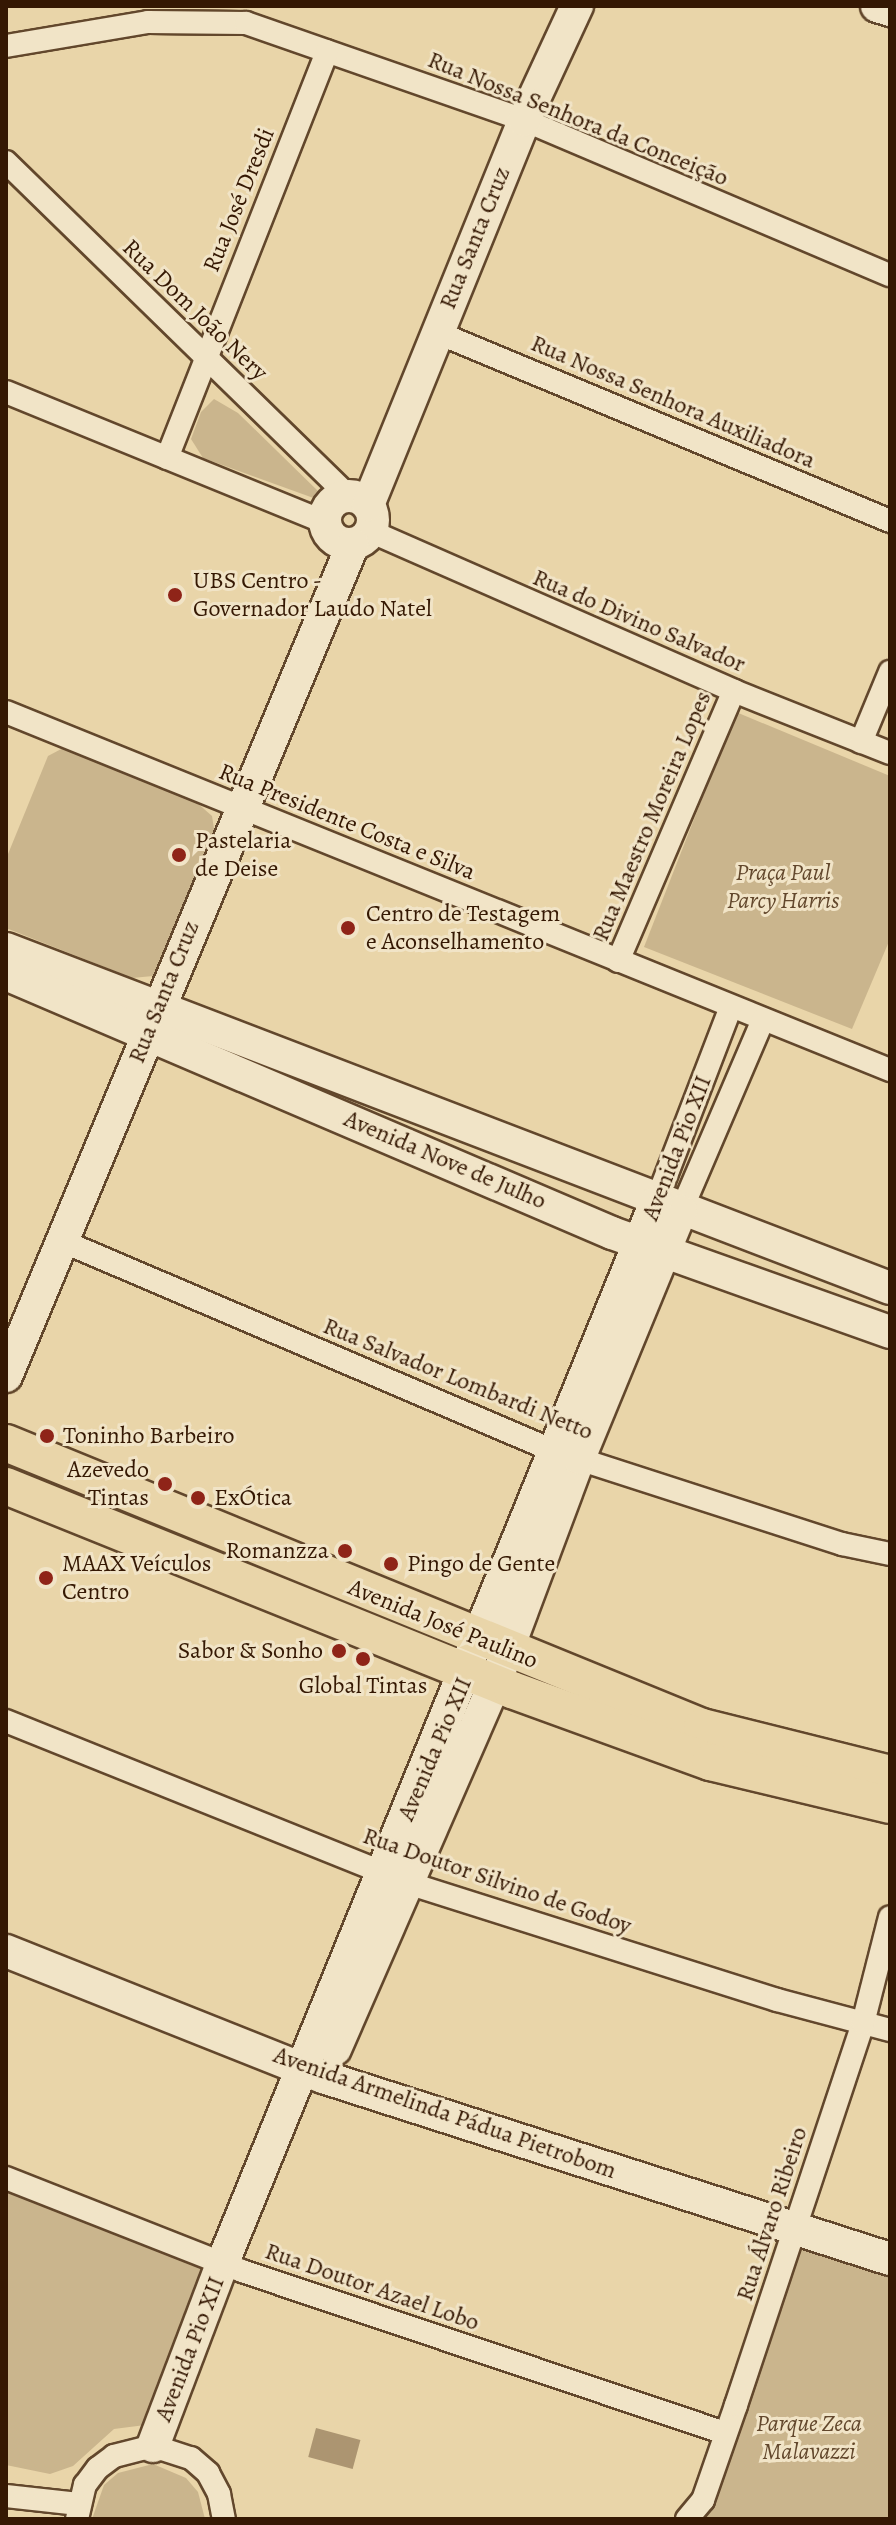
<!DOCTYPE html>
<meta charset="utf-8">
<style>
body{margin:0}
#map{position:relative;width:896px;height:2525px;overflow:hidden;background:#e9d5a9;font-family:Alegreya,serif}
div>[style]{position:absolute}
.green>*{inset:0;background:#cab58d}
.water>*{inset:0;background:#ac9571;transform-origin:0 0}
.roads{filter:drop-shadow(2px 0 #62472c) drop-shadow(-2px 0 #62472c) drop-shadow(0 2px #62472c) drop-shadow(0 -2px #62472c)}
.street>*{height:22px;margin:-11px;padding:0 11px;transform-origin:11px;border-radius:11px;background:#f1e4c7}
.secondary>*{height:32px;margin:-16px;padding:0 16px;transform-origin:16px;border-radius:16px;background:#f1e4c7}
.secondary>.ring{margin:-16px;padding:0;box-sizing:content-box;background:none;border:32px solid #f1e4c7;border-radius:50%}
.primary>*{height:36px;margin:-18px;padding:0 18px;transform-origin:18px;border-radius:18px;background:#e9d5a9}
.dots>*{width:22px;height:22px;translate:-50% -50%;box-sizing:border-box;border:4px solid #f1e4c7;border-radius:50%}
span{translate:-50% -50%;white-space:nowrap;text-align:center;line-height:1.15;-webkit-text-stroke:6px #f1e4c7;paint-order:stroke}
.street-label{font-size:24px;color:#351803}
.poi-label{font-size:24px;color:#351803}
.left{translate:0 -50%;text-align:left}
.right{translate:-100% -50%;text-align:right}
.park-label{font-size:24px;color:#62472c;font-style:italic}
.frame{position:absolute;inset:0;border:8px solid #351803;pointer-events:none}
</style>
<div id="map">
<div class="green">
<i style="clip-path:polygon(214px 399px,238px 413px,320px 493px,319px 500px,203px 458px,191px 439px,201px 412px)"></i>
<i style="clip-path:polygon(736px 712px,890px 776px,890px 939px,852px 1029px,644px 947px)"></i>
<i style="clip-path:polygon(65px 747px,195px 801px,212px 816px,215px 835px,161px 970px,153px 976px,132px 978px,6px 928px,6px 859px,48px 756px)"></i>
<i style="clip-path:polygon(6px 2186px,216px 2265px,153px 2424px,114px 2429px,73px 2466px,50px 2474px,6px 2465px)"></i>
<i style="clip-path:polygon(794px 2228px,890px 2259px,890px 2519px,685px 2519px)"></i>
<i style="clip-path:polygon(153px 2464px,186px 2478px,198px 2492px,205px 2519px,92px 2519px,104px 2485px,118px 2473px)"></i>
</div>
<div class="water">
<i style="left:316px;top:2428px;width:46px;height:30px;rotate:15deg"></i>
</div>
<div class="roads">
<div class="street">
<i style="left:6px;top:46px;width:144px;rotate:-9.6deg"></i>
<i style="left:148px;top:22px;width:98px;rotate:0.6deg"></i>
<i style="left:246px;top:23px;width:294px;rotate:19.2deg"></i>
<i style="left:524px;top:120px;width:397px;rotate:23deg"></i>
<i style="left:6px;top:162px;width:477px;rotate:44.3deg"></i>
<i style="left:436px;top:332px;width:492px;rotate:22.6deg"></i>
<i style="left:6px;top:392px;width:344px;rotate:22.2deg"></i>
<i style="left:167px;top:458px;width:437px;rotate:-68.5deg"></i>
<i style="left:370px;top:531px;width:398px;rotate:23.7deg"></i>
<i style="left:734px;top:691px;width:168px;rotate:21.7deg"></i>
<i style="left:6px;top:712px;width:954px;rotate:22.05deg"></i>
<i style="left:861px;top:742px;width:76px;rotate:-67.5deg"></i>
<i style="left:618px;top:961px;width:294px;rotate:-66.8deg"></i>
<i style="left:656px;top:1202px;width:209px;rotate:-69deg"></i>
<i style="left:681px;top:1211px;width:208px;rotate:-66.8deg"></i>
<i style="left:62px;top:1241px;width:535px;rotate:23.11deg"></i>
<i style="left:554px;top:1451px;width:303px;rotate:17.9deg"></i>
<i style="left:842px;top:1544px;width:49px;rotate:11.8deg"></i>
<i style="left:6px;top:1721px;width:433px;rotate:21.9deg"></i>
<i style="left:408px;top:1883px;width:387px;rotate:17.6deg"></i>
<i style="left:777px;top:2000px;width:117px;rotate:14.9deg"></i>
<i style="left:6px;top:2178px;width:254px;rotate:21.5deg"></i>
<i style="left:242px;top:2271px;width:509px;rotate:18.54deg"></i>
<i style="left:6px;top:2496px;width:73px;rotate:6.3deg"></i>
<i style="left:77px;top:2519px;width:35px;rotate:-77deg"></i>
<i style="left:85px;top:2485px;width:21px;rotate:-53deg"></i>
<i style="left:98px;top:2468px;width:20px;rotate:-37deg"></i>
<i style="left:114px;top:2456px;width:40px;rotate:-14.4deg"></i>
<i style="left:153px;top:2446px;width:40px;rotate:18deg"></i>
<i style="left:191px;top:2458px;width:23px;rotate:41deg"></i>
<i style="left:208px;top:2473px;width:24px;rotate:62deg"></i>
<i style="left:219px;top:2494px;width:25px;rotate:79deg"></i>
<i style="left:687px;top:2519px;width:25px;rotate:-50deg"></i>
<i style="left:703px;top:2500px;width:101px;rotate:-70.8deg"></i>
<i style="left:736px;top:2405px;width:403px;rotate:-71.6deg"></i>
<i style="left:863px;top:2023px;width:109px;rotate:-75.7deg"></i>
</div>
<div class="secondary">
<i style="left:877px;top:6px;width:14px;rotate:17deg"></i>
<i class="ring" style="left:325px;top:496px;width:16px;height:16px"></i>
<i style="left:368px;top:505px;width:415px;rotate:-67.9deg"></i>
<i style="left:524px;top:120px;width:126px;rotate:-65.1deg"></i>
<i style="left:6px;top:949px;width:947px;rotate:20.98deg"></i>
<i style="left:6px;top:974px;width:659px;rotate:23.14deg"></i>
<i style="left:612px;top:1233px;width:295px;rotate:19.6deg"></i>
<i style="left:6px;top:1376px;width:901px;rotate:-67.36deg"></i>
<i style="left:6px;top:1951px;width:341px;rotate:21.7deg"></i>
<i style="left:323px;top:2077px;width:595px;rotate:17.8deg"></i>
<i style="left:335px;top:2049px;width:399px;rotate:-66.4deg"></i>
<i style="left:495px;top:1683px;width:240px;rotate:-69.5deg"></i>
<i style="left:579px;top:1458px;width:267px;rotate:-67.6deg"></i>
<i style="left:153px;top:2446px;width:197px;rotate:-69.2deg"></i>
<i style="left:223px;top:2262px;width:1145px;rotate:-67.78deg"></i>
</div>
<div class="primary">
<i style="left:6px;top:1443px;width:752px;rotate:22.2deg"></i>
<i style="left:702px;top:1727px;width:194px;rotate:14deg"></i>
<i style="left:6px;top:1486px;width:546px;rotate:21.96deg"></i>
<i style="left:512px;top:1690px;width:211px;rotate:20deg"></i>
<i style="left:710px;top:1762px;width:185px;rotate:13.4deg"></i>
</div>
</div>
<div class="dots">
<i style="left:175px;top:595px;background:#8f2418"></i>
<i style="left:179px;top:855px;background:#8f2418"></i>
<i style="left:348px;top:928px;background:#8f2418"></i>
<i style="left:47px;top:1436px;background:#8f2418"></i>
<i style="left:165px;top:1484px;background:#8f2418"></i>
<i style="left:198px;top:1498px;background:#8f2418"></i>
<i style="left:345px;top:1551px;background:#8f2418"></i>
<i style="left:391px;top:1564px;background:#8f2418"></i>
<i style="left:46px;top:1578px;background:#8f2418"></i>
<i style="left:339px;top:1651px;background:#8f2418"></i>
<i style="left:363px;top:1659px;background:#8f2418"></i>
</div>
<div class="street-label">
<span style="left:578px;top:119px;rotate:22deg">Rua Nossa Senhora da Conceição</span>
<span style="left:239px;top:200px;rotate:-68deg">Rua José Dresdi</span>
<span style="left:475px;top:238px;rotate:-68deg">Rua Santa Cruz</span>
<span style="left:195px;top:310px;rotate:44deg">Rua Dom João Nery</span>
<span style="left:673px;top:402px;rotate:23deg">Rua Nossa Senhora Auxiliadora</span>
<span style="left:639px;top:621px;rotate:23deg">Rua do Divino Salvador</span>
<span style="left:652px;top:816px;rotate:-67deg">Rua Maestro Moreira Lopes</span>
<span style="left:347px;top:822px;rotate:22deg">Rua Presidente Costa e Silva</span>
<span style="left:164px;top:992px;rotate:-68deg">Rua Santa Cruz</span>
<span style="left:677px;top:1148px;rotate:-69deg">Avenida Pio XII</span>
<span style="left:445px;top:1160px;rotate:23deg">Avenida Nove de Julho</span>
<span style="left:458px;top:1379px;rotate:22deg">Rua Salvador Lombardi Netto</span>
<span style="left:443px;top:1624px;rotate:22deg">Avenida José Paulino</span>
<span style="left:435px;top:1749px;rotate:-67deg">Avenida Pio XII</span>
<span style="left:497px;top:1881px;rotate:19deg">Rua Doutor Silvino de Godoy</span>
<span style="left:445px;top:2113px;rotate:19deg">Avenida Armelinda Pádua Pietrobom</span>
<span style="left:772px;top:2214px;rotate:-72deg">Rua Álvaro Ribeiro</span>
<span style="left:372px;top:2287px;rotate:19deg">Rua Doutor Azael Lobo</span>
<span style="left:190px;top:2349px;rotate:-69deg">Avenida Pio XII</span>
</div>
<div class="poi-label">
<span class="left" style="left:193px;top:595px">UBS Centro -<br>Governador Laudo Natel</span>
<span class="left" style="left:195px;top:855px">Pastelaria<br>de Deise</span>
<span class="left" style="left:366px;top:928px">Centro de Testagem<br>e Aconselhamento</span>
<span class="left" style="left:63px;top:1436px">Toninho Barbeiro</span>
<span class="right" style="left:149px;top:1484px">Azevedo<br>Tintas</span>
<span class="left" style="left:214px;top:1498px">ExÓtica</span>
<span class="right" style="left:329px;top:1551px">Romanzza</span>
<span class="left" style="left:62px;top:1578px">MAAX Veículos<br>Centro</span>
<span class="left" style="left:407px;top:1564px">Pingo de Gente</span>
<span class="right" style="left:323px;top:1651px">Sabor &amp; Sonho</span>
<span style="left:363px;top:1686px">Global Tintas</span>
</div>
<div class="park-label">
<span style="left:783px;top:887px">Praça Paul<br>Parcy Harris</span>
<span style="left:809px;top:2438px">Parque Zeca<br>Malavazzi</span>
</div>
<div class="frame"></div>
</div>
